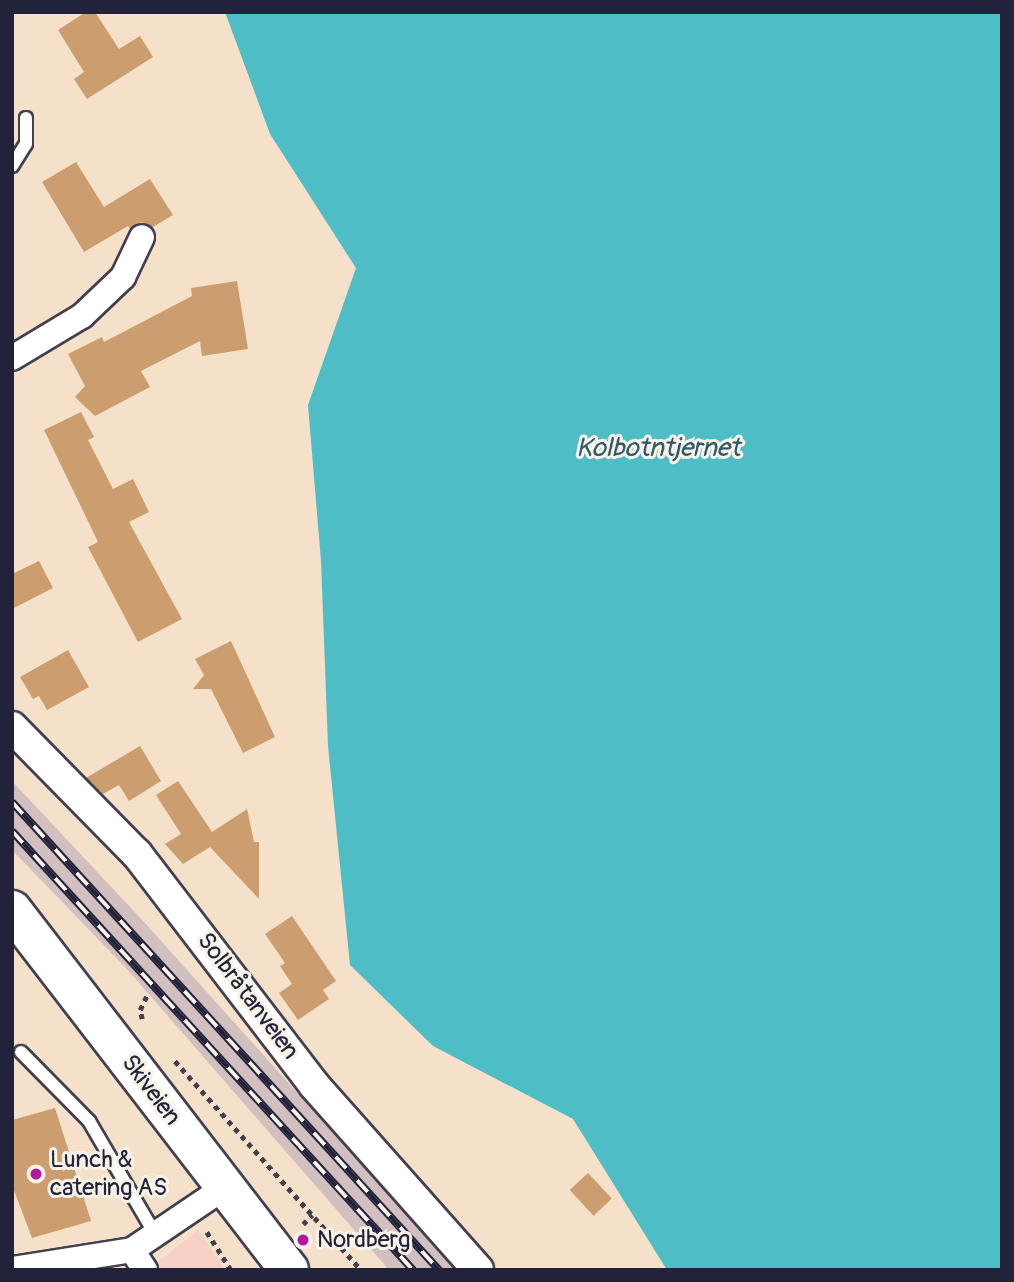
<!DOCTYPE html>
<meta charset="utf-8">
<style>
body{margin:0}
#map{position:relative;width:1014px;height:1282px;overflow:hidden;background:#f5e1c9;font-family:Pangolin,sans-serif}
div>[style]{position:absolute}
.built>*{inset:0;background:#f7d1c6}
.industrial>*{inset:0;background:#d2bfbf}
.water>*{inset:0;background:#4ebdc5}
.building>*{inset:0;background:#cc9d6f;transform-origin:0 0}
.path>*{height:4.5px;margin-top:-2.25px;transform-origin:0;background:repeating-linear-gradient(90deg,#423f50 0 5px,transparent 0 10px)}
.roads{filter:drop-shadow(2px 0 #423f50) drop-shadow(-2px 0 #423f50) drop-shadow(0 2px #423f50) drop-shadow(0 -2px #423f50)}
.service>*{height:12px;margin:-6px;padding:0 6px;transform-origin:6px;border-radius:6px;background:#fff}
.minor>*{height:24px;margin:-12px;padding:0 12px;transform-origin:12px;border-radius:12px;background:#fff}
.tertiary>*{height:30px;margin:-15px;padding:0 15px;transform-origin:15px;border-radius:15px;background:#fff}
.primary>*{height:38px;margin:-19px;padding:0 19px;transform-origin:19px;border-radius:19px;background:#fff}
.rail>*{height:8px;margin-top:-4px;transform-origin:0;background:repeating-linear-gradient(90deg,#f7f3e8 0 16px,#22223b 0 32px);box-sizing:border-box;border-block:2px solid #22223b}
.dots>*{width:19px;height:19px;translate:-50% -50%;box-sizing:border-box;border:4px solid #f7f3e8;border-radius:50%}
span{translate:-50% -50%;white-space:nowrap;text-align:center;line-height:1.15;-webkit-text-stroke:6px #f7f3e8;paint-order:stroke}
.street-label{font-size:24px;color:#22223b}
.poi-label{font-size:24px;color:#22223b}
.left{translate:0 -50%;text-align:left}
.water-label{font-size:26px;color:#31586b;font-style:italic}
.frame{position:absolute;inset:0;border:14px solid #22223b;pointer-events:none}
</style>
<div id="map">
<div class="built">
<i style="clip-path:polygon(198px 1230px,226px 1270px,145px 1270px,163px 1258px)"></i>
</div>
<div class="industrial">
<i style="clip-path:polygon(12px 781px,145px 923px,456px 1270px,389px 1270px,126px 968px,12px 850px)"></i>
</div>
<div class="water">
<i style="clip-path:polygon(225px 12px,1002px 12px,1002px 1270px,667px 1270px,573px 1119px,433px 1046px,350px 965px,328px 746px,321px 561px,308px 405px,356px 268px,270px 134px)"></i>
</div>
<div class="building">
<i style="clip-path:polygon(86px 12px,95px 12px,119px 49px,140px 36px,153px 57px,87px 99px,74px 79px,84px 72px,58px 30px)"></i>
<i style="clip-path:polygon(76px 162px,104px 207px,150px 179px,173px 215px,153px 227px,141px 222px,130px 229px,128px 226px,84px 252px,42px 182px)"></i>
<i style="clip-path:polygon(237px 281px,248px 349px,202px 356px,200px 341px,141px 371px,150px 387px,95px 416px,75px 397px,85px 386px,68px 354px,102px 337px,104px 342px,192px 296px,191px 288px)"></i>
<i style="clip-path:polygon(81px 412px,94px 437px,88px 440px,113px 489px,133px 479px,149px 512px,129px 522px,182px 619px,138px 642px,88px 547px,98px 542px,44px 430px)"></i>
<i style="clip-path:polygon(39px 561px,53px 588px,12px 609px,12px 574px)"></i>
<i style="clip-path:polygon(231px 641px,275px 737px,243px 753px,211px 689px,193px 689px,204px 675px,195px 659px)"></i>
<i style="clip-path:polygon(68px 650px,89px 687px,47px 710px,39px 696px,33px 699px,20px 677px)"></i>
<i style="clip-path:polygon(140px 746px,161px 781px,129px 801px,119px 785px,103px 794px,86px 778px)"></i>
<i style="clip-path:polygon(178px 781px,212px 832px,247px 809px,254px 842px,259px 842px,259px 899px,210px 847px,183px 864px,165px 844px,181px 834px,156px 795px)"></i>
<i style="clip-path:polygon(292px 916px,336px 981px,323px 990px,329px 999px,298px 1020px,279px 993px,292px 984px,280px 966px,285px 963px,265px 934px)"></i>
<i style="clip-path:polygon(55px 1108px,91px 1221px,32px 1238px,12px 1185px,12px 1120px)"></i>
<i style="left:588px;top:1173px;width:35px;height:25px;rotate:47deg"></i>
</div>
<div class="path">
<i style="left:142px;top:1019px;width:9px;rotate:-103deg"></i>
<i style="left:140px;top:1010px;width:17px;rotate:-65deg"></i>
<i style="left:175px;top:1061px;width:280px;rotate:48.3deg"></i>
<i style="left:303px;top:1224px;width:13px;rotate:-45deg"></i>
<i style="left:207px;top:1232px;width:45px;rotate:57.7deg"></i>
</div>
<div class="roads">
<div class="service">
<i style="left:12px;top:166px;width:26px;rotate:-58deg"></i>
<i style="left:26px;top:144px;width:26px;rotate:-90deg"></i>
<i style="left:21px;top:1052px;width:97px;rotate:45.4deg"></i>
<i style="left:89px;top:1121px;width:131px;rotate:59.7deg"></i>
</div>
<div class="minor">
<i style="left:12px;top:358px;width:82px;rotate:-31deg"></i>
<i style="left:82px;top:316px;width:57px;rotate:-43.6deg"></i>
<i style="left:123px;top:277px;width:44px;rotate:-64.6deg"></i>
<i style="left:132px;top:1250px;width:24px;rotate:57deg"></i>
<i style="left:12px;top:1269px;width:121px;rotate:-9deg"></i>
<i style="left:132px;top:1250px;width:112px;rotate:-34.1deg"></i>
</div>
<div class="tertiary">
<i style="left:12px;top:727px;width:178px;rotate:45.5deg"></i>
<i style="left:137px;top:854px;width:291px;rotate:52.5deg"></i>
<i style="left:314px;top:1085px;width:247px;rotate:48.4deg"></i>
</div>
<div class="primary">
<i style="left:12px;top:910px;width:454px;rotate:52.4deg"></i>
</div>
</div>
<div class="rail">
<i style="left:12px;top:802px;width:634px;rotate:47.62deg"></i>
<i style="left:12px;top:831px;width:595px;rotate:47.59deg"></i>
</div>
<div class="dots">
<i style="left:36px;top:1174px;background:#b5179e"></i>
<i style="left:303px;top:1240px;background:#b5179e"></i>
</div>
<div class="street-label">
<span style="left:248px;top:996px;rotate:53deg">Solbråtanveien</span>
<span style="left:151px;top:1090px;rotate:53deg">Skiveien</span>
</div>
<div class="poi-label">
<span class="left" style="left:50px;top:1174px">Lunch &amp;<br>catering AS</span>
<span class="left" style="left:317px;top:1240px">Nordberg</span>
</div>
<div class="water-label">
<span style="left:658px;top:449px">Kolbotntjernet</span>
</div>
<div class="frame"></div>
</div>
